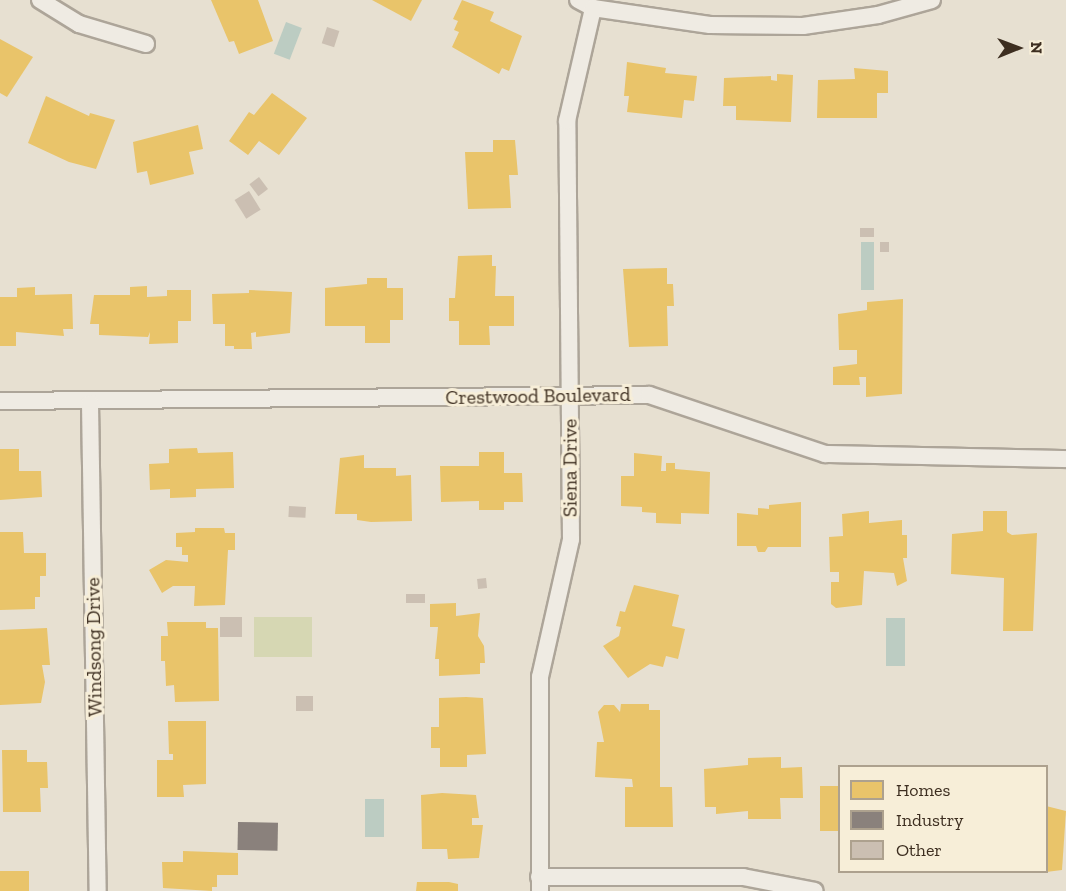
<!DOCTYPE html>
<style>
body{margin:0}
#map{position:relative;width:1066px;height:891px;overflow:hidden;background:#e7e0d1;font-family:"Zilla Slab",serif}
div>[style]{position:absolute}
.green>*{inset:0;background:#d6d7b3;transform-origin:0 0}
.water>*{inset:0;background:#bcccc2;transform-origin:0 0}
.homes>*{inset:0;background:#e9c46a;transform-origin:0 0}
.industry>*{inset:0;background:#8a817c;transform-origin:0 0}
.building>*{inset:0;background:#cbbfb2;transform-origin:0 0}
.roads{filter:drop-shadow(2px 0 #ada599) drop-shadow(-2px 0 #ada599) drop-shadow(0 2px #ada599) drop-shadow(0 -2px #ada599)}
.minor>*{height:16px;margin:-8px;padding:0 8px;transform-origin:8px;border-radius:8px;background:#efebe3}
span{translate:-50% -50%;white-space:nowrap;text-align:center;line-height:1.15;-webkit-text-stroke:6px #f7eed8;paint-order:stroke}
.street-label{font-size:20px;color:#3d2e20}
.legend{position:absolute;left:838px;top:765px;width:210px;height:108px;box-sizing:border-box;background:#f7eed8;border:2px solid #ada18e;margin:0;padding:8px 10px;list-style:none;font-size:18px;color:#3d2e20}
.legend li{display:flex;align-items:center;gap:12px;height:30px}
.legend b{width:30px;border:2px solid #ada18e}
.north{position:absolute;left:988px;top:18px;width:60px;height:60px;-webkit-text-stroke:4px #f7eed8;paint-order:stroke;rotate:89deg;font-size:16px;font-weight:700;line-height:24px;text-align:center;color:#3d2e20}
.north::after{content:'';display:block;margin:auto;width:21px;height:27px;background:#3d2e20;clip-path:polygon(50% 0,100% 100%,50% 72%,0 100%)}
</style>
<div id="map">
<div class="green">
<i style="left:254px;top:617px;width:58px;height:40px"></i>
</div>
<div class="water">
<i style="left:286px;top:22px;width:17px;height:34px;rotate:21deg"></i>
<i style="left:861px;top:242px;width:13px;height:48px"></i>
<i style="left:905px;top:618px;width:48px;height:19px;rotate:90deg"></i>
<i style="left:365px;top:799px;width:19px;height:38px"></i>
</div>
<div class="homes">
<i style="clip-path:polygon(211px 0,258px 0,273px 41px,239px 54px,234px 41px,229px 42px)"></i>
<i style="clip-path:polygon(372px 0,422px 0,411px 21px)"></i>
<i style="clip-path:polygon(462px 0,494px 12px,490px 21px,522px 36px,509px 71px,502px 68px,499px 74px,452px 47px,459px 32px,454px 30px,458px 21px,453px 19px)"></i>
<i style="clip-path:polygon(0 39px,33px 57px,7px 97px,0 93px)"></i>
<i style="clip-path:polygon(627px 62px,666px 68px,665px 73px,697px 76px,694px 101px,684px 100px,682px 118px,627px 112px,629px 96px,624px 96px)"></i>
<i style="clip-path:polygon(854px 68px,888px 71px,888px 93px,877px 93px,877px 118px,817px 118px,818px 80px,855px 79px)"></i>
<i style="clip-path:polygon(777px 74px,793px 75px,791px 122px,736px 120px,736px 106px,723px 106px,724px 78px,771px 76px,771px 80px,777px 81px)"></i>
<i style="clip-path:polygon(272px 93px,307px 118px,279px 155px,259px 141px,248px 155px,229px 141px,249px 112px,254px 115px)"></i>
<i style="clip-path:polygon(46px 96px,89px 116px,90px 113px,115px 120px,96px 169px,69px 162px,28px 143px)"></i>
<i style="clip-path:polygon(198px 125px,203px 149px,189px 152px,194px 174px,150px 185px,147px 171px,137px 173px,133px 142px)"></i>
<i style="clip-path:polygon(493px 140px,515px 140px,518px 175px,509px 175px,511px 208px,468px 209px,465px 152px,493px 152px)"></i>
<i style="clip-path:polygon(492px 255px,492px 266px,496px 266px,495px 296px,514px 296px,514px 326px,489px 326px,490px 345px,459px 345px,459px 321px,449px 321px,449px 298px,455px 298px,458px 256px)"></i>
<i style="clip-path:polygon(667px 268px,667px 284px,673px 284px,674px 306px,667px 306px,668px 346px,629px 347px,623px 269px)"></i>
<i style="clip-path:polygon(367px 278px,387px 278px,387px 288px,403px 288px,403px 320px,390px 320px,390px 343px,365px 343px,365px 326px,325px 326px,325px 288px,367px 284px)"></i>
<i style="clip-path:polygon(147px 286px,147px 297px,167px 296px,167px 290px,191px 290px,191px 321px,178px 321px,178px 343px,149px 344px,150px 332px,148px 337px,99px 335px,99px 324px,90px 324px,94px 295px,130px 295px,130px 287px)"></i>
<i style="clip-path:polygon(35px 287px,35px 295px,72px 294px,73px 329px,63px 329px,64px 336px,16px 332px,16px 346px,0 346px,0 297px,17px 297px,17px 288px)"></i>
<i style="clip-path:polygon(249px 290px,292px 292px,290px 333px,256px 337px,256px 332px,251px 333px,252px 349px,234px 349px,234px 346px,225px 346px,225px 324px,213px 324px,212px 294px,249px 293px)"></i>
<i style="clip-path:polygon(903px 299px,902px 394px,866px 397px,866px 377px,859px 377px,860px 385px,833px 385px,833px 367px,857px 364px,857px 350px,839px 350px,838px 314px,867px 310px,867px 302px)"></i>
<i style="clip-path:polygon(197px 448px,198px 453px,233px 452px,234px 488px,196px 489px,196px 497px,170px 498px,170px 489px,150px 490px,149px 464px,169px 463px,169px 449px)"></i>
<i style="clip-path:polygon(0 449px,19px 449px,19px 471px,41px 471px,42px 497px,0 500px)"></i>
<i style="clip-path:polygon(479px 452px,504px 452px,504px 473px,522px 473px,523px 502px,504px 502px,504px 510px,479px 510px,479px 501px,441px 502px,440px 466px,479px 466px)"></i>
<i style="clip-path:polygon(634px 453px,662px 456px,661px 471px,666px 471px,666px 463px,675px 463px,675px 469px,710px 472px,709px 514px,681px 513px,681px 524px,656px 523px,656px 513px,642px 512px,642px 507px,621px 506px,621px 476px,634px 476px)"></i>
<i style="clip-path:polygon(364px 455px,364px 468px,396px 468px,396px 476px,411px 475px,412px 521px,371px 522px,357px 520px,357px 514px,335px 514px,340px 458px)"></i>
<i style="clip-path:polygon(801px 502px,801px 547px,768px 547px,765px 552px,758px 552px,756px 546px,737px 546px,737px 513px,758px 515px,758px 508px,769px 509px,769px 505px)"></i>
<i style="clip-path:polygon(869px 511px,869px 523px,902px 520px,902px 535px,907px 535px,907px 558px,903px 558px,907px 581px,897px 586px,894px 573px,864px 571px,862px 605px,836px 608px,831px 604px,831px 582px,839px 582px,839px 572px,830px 572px,829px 537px,843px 536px,842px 514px)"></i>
<i style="clip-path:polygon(983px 511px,1007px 511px,1007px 532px,1012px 535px,1037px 533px,1033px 631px,1003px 631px,1004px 578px,951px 574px,952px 534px,983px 531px)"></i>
<i style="clip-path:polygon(195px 528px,224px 528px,225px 533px,235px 533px,235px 550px,228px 550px,225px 605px,194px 606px,195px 586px,173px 586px,162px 593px,149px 570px,166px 560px,188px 562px,188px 555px,182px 555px,182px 547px,176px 547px,176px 533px,195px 532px)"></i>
<i style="clip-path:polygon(0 532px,23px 532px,24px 553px,46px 553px,46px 576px,40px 576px,40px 597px,35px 597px,35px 609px,0 610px)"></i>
<i style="clip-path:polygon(634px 585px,679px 595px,672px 626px,685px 629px,678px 659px,666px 656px,663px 667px,650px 664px,628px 678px,603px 646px,619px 636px,621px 627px,616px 626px,620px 611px,625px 612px)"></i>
<i style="clip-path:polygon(456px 603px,456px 616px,480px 613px,478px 636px,484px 646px,485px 663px,480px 663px,480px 674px,439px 676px,439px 659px,435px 659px,438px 627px,430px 627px,430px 604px)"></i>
<i style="clip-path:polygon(167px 622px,206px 622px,206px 628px,218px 628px,219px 701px,175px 702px,174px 685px,166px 686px,165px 661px,161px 661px,161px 636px,168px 636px)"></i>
<i style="clip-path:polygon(47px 628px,50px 665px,42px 665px,45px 682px,41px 703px,0 705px,0 630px)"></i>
<i style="clip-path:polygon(466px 697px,483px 698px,486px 754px,467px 755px,467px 767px,440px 767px,440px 748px,431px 748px,431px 727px,439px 727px,439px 698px)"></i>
<i style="clip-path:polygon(621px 704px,649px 704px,649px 710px,660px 710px,660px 787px,672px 787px,673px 827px,625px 827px,625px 787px,633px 787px,632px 779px,595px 777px,597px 742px,604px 742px,598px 712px,604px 705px,614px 705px,620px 712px)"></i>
<i style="clip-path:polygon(168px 721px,206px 721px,206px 784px,183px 785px,184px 797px,157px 797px,157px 760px,173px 760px,173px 754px,169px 754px)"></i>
<i style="clip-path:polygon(2px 750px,27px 750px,27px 762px,47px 762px,48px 788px,40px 788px,41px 812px,3px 812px)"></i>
<i style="clip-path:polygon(781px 757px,781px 768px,802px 767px,803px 798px,780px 798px,781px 819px,748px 819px,748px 811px,716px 814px,716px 807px,705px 807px,704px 769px,748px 765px,748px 758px)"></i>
<i style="left:840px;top:786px;width:45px;height:20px;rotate:90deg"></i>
<i style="clip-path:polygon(442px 793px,476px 795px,479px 818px,472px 818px,472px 825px,483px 825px,479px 858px,448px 859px,447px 849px,422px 849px,421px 795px)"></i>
<i style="clip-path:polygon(1046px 806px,1066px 811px,1062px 870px,1046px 872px)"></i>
<i style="clip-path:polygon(183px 851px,238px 853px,238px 875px,217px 875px,217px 887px,212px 887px,212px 891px,163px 888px,162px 862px,183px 862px)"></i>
<i style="left:0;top:871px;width:29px;height:20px"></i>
<i style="clip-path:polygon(417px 882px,449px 882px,458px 884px,458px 891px,416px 891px)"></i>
</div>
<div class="industry">
<i style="left:238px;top:822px;width:40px;height:28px;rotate:1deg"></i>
</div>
<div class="building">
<i style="left:327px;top:27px;width:13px;height:17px;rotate:18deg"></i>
<i style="left:259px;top:177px;width:15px;height:12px;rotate:53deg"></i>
<i style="left:249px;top:191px;width:22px;height:17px;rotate:58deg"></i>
<i style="left:860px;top:228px;width:14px;height:9px"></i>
<i style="left:880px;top:242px;width:9px;height:10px"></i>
<i style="left:289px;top:506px;width:17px;height:11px;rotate:3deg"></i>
<i style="left:486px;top:578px;width:10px;height:9px;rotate:84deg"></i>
<i style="left:406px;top:594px;width:19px;height:9px"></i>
<i style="left:220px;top:617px;width:22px;height:20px"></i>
<i style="left:296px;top:696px;width:17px;height:15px"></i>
</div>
<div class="roads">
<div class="minor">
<i style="left:40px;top:0;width:46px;rotate:31.6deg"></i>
<i style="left:79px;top:24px;width:70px;rotate:16.6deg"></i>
<i style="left:578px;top:0;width:17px;rotate:28deg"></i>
<i style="left:593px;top:8px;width:118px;rotate:8.3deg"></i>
<i style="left:710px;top:25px;width:93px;rotate:0.6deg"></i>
<i style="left:803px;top:26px;width:76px;rotate:-8.3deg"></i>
<i style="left:878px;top:15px;width:56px;rotate:-15.5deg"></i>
<i style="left:0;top:401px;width:649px;rotate:-0.53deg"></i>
<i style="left:649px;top:395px;width:186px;rotate:18.5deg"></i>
<i style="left:825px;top:454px;width:241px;rotate:1.2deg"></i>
<i style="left:90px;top:403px;width:488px;rotate:89.1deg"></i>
<i style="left:539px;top:877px;width:204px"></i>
<i style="left:743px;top:877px;width:73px;rotate:11deg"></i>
<i style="left:540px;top:891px;width:214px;rotate:-90deg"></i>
<i style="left:540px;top:677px;width:141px;rotate:-77.3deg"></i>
<i style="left:571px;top:539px;width:418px;rotate:-90.5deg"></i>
<i style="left:567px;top:121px;width:116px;rotate:-77deg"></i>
</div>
</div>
<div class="street-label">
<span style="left:538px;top:396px;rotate:-1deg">Crestwood Boulevard</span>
<span style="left:570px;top:468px;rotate:-90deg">Siena Drive</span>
<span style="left:94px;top:647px;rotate:-91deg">Windsong Drive</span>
</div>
<ul class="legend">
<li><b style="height:16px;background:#e9c46a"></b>Homes</li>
<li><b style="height:16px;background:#8a817c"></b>Industry</li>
<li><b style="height:16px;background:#cbbfb2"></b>Other</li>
</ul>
<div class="north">N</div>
</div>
